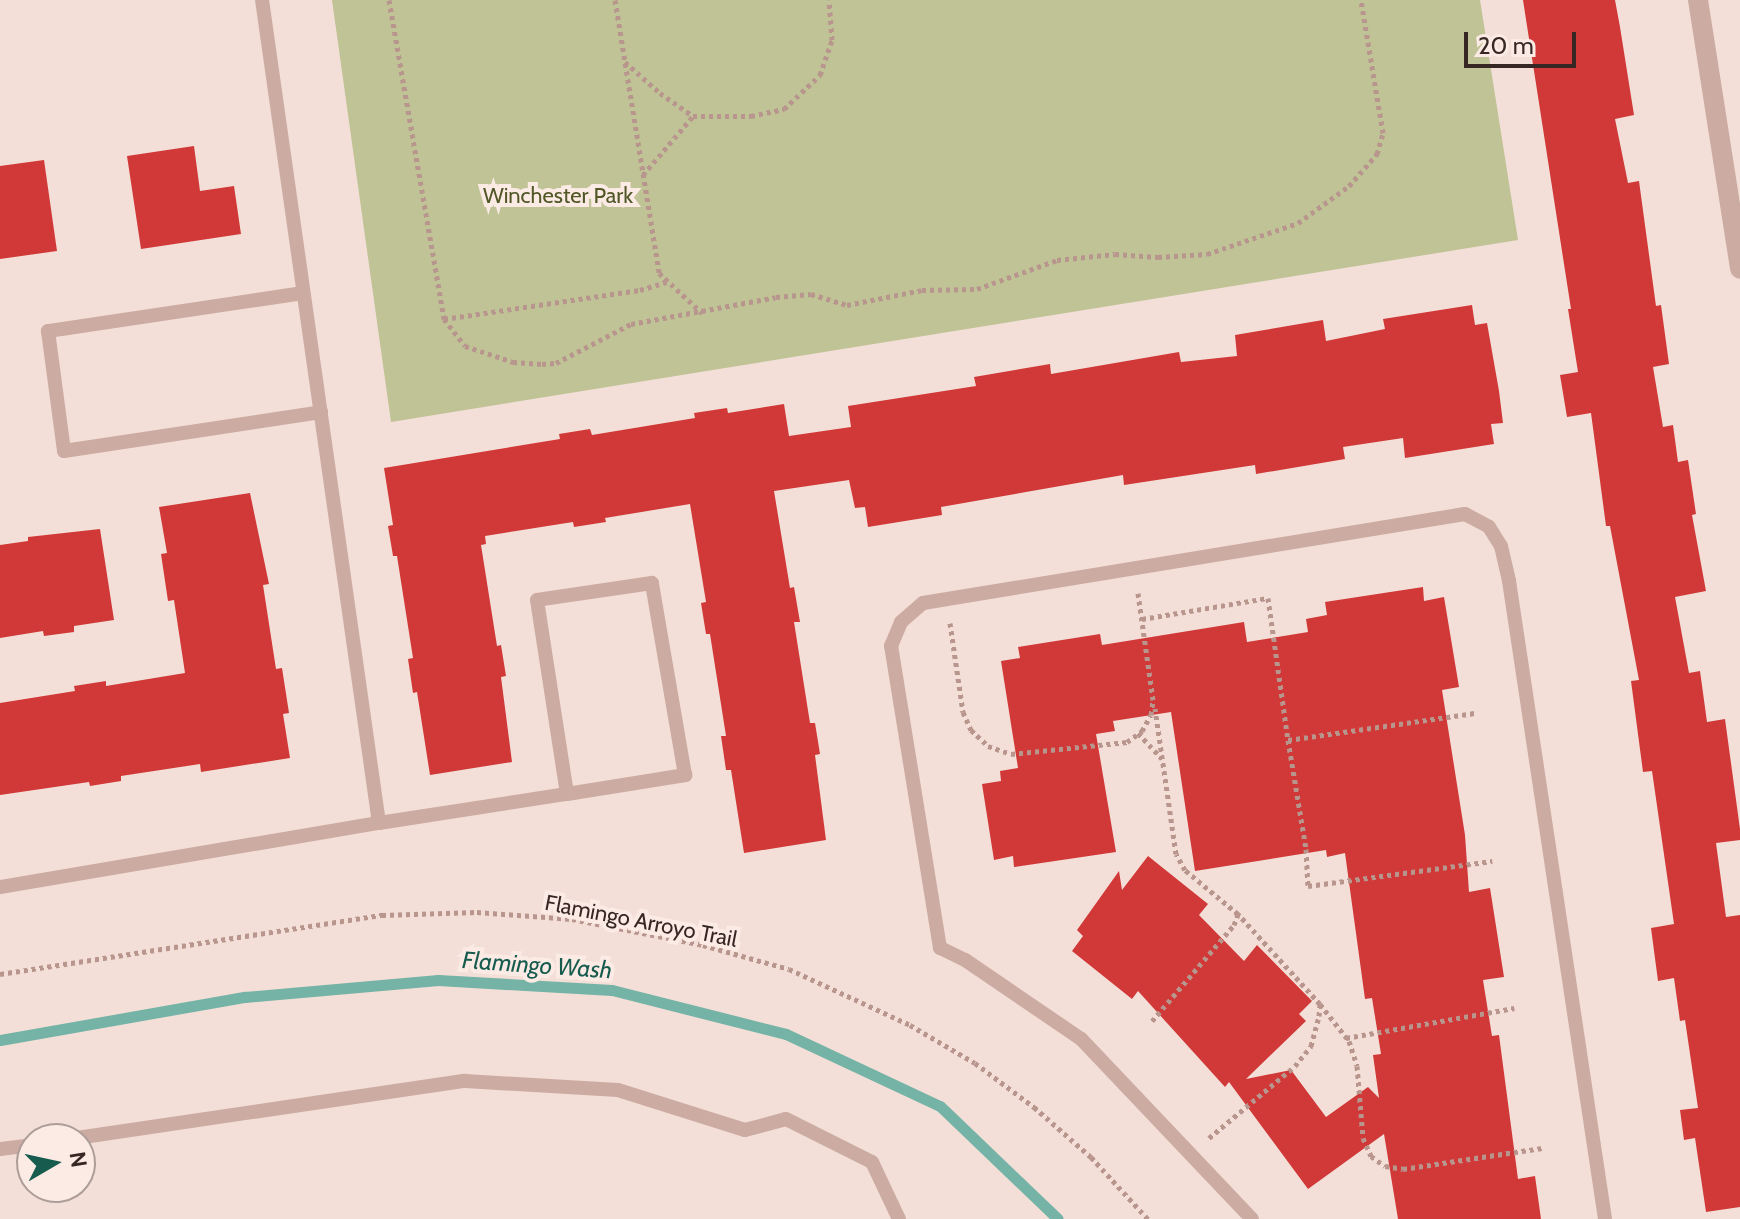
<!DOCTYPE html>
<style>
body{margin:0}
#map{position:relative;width:1740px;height:1219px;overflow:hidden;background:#f3dfd7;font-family:Cabin,sans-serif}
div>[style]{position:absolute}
.green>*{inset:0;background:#bfc396}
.stream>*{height:11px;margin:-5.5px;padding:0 5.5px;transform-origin:5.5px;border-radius:5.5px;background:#74b3a6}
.building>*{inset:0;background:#d13838}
.path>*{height:5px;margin-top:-2.5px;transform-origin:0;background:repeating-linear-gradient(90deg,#b8958d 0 4px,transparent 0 8px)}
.service>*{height:14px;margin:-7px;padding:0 7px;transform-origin:7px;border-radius:7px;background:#ccaba2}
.minor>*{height:20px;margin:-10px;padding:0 10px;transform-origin:10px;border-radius:10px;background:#ccaba2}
span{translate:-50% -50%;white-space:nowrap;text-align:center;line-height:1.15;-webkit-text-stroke:8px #fbebe4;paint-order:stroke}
.park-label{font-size:22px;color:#515727}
.street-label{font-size:22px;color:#362725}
.water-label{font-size:24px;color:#175b4f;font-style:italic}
.north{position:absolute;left:16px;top:1123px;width:80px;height:80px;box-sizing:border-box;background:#fbebe4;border:2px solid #ac9d98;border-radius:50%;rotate:81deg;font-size:22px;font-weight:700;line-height:32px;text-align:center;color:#362725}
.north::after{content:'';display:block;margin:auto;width:28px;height:36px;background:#175b4f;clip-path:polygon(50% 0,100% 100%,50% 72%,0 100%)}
.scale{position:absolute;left:1464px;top:32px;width:112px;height:36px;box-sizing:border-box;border:4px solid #362725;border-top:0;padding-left:10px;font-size:24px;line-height:28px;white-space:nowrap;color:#362725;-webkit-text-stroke:6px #fbebe4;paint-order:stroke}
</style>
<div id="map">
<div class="green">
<i style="clip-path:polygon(332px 0,1480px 0,1518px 240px,391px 422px)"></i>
</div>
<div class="stream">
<i style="left:0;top:1040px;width:249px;rotate:-10deg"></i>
<i style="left:245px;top:997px;width:194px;rotate:-5deg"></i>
<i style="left:438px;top:980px;width:174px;rotate:3.3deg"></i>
<i style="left:612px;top:990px;width:179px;rotate:14.2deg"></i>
<i style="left:786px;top:1034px;width:170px;rotate:25.1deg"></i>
<i style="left:940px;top:1106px;width:163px;rotate:43.8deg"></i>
</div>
<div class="building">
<i style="clip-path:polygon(1523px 0,1615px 0,1620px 27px,1634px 115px,1615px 119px,1628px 183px,1639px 181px,1656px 306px,1661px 305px,1669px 364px,1653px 367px,1663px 427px,1673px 425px,1678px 462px,1688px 460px,1696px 514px,1692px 515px,1706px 591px,1675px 597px,1689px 673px,1700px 671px,1707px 722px,1725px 719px,1740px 829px,1740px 840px,1716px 843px,1726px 917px,1740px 915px,1740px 1207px,1706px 1212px,1695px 1138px,1684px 1140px,1680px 1110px,1698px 1108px,1685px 1020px,1680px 1021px,1674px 978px,1658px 981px,1651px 928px,1674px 924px,1652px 771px,1643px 772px,1631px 681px,1639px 680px,1610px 526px,1606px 526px,1591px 413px,1567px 417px,1560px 375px,1578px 372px,1568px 309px,1571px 309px)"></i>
<i style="clip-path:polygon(194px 146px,200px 191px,234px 186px,241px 234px,141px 249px,127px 156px)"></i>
<i style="clip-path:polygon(44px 160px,57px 251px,0 259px,0 166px)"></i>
<i style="clip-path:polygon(1472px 305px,1475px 325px,1487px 323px,1499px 391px,1503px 423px,1491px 424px,1494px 444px,1405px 458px,1403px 438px,1343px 447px,1345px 459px,1256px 474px,1255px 465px,1124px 485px,1123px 475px,941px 507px,942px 515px,868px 527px,865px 507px,855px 508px,849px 480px,774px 491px,790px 588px,794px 587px,800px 622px,794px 622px,810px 723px,815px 723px,820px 754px,815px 755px,826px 840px,744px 853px,731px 770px,726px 770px,721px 736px,726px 736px,710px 634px,706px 634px,701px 603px,706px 602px,690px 504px,605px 518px,606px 522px,574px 527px,573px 522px,485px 536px,486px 544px,481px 545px,497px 646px,501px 645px,506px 676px,501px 677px,512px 762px,430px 775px,417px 692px,413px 693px,408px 659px,413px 658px,397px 556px,393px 556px,388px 526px,393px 525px,384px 468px,560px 439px,559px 434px,590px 429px,592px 435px,695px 418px,694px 413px,727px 408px,728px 413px,784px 404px,789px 436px,851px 427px,848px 406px,976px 386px,974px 377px,1050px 364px,1051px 374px,1179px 352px,1181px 362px,1237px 356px,1235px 335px,1323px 320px,1326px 341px,1385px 329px,1383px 319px)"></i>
<i style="clip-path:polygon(250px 493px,269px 584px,263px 585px,276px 669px,282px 668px,289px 713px,283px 714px,290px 758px,201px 772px,200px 764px,121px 776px,121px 781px,90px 786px,89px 782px,0 795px,0 703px,75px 691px,74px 686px,106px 681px,106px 686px,185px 673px,174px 600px,168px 601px,161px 554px,167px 553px,159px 507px)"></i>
<i style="clip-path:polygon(100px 529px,114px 620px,74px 626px,74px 632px,44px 636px,43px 631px,0 638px,0 545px,28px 541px,28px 537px)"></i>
<i style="clip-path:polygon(1423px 587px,1424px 601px,1444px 597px,1459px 687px,1442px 690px,1465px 835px,1469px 892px,1490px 888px,1504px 977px,1483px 980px,1492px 1036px,1499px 1035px,1518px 1179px,1535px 1176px,1541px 1219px,1398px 1219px,1384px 1134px,1308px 1189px,1229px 1082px,1225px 1087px,1138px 991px,1132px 999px,1072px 951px,1083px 936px,1077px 930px,1119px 871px,1122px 890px,1148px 856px,1208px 904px,1199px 915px,1244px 961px,1257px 945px,1312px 1001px,1299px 1014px,1306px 1021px,1246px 1079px,1291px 1070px,1326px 1117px,1368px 1087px,1379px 1098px,1373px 1055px,1381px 1054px,1372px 998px,1365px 999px,1345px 853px,1327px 857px,1326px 850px,1195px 871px,1171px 712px,1113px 721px,1115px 731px,1096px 734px,1116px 852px,1014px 867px,1013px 856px,994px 860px,982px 784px,1001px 781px,1000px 771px,1018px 768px,1001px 661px,1020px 658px,1018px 647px,1100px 634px,1102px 645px,1244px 622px,1247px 642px,1308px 632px,1306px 619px,1327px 615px,1325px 602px)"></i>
</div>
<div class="path">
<i style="left:389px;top:0;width:324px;rotate:80.2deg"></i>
<i style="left:444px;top:319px;width:34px;rotate:52deg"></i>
<i style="left:465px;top:346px;width:51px;rotate:18.4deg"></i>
<i style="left:513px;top:362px;width:29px;rotate:4deg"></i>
<i style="left:542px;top:364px;width:14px;rotate:-4deg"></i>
<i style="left:556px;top:363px;width:85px;rotate:-27.5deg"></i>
<i style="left:631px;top:324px;width:147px;rotate:-10.5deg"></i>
<i style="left:776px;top:297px;width:35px;rotate:-5deg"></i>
<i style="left:811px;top:294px;width:38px;rotate:17deg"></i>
<i style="left:847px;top:305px;width:76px;rotate:-11.3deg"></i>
<i style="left:922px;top:290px;width:55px;rotate:-1deg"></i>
<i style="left:977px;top:289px;width:85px;rotate:-19.9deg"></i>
<i style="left:1057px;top:260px;width:58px;rotate:-5.9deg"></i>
<i style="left:1115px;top:254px;width:43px;rotate:4deg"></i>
<i style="left:1158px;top:257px;width:49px;rotate:-3.5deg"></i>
<i style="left:1207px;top:254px;width:96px;rotate:-18.8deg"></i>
<i style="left:1298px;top:223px;width:63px;rotate:-36deg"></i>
<i style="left:1349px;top:186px;width:43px;rotate:-48.8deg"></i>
<i style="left:1377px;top:154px;width:22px;rotate:-74deg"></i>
<i style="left:1383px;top:133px;width:135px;rotate:-99.4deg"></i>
<i style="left:615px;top:0;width:277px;rotate:80.8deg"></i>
<i style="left:659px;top:273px;width:59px;rotate:42.9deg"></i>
<i style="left:625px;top:62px;width:47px;rotate:41.5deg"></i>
<i style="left:660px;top:93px;width:40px;rotate:34.9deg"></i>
<i style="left:693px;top:116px;width:58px"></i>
<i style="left:751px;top:116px;width:34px;rotate:-12deg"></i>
<i style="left:784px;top:109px;width:50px;rotate:-43.4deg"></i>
<i style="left:820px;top:75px;width:37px;rotate:-71deg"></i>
<i style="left:832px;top:40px;width:40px;rotate:-94.3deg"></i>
<i style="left:643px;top:175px;width:77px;rotate:-49.7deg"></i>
<i style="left:444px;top:319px;width:198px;rotate:-8.4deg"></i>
<i style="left:640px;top:290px;width:28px;rotate:-17deg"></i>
<i style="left:1142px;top:619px;width:128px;rotate:-9.5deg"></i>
<i style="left:1268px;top:598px;width:143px;rotate:82deg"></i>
<i style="left:1288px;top:740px;width:189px;rotate:-8.2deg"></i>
<i style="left:950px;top:623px;width:90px;rotate:81.7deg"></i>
<i style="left:963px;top:712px;width:20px;rotate:66deg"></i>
<i style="left:971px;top:730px;width:23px;rotate:43deg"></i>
<i style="left:988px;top:746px;width:24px;rotate:19deg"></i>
<i style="left:1011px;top:754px;width:117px;rotate:-5.9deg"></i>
<i style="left:1127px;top:742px;width:19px;rotate:-36deg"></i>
<i style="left:1142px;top:731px;width:18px;rotate:-61deg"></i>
<i style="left:1151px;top:715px;width:15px;rotate:-82deg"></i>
<i style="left:1153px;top:700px;width:108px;rotate:-98deg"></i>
<i style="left:1138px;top:733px;width:35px;rotate:47deg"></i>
<i style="left:1288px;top:740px;width:110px;rotate:80.6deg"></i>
<i style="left:1306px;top:849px;width:37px;rotate:87deg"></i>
<i style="left:1308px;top:886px;width:186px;rotate:-7.7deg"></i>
<i style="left:0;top:974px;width:387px;rotate:-8.8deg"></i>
<i style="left:382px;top:915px;width:95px;rotate:-1.8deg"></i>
<i style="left:477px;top:912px;width:95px;rotate:4.2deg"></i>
<i style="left:572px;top:919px;width:134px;rotate:11.2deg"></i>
<i style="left:703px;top:945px;width:89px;rotate:15.6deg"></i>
<i style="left:789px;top:969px;width:133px;rotate:24.8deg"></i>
<i style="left:910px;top:1025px;width:75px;rotate:30.3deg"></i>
<i style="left:975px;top:1063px;width:74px;rotate:36.7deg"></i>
<i style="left:1034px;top:1107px;width:76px;rotate:41.3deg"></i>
<i style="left:1091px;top:1157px;width:84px;rotate:47.4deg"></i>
<i style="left:1320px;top:1004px;width:47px;rotate:51.9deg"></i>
<i style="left:1349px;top:1041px;width:26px;rotate:72deg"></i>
<i style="left:1357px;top:1066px;width:72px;rotate:85.2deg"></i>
<i style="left:1363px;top:1138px;width:20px;rotate:66deg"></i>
<i style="left:1371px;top:1156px;width:17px;rotate:36deg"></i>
<i style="left:1385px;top:1166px;width:18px;rotate:9deg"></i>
<i style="left:1403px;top:1169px;width:141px;rotate:-8.6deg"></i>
<i style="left:1152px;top:1021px;width:126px;rotate:-49.5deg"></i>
<i style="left:1234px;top:925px;width:12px;rotate:-70deg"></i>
<i style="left:1238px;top:914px;width:69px;rotate:-140.3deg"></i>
<i style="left:1185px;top:870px;width:18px;rotate:-119deg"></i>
<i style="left:1176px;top:854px;width:147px;rotate:-98.2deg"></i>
<i style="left:1346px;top:1038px;width:171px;rotate:-10.1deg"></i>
<i style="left:1209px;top:1138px;width:112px;rotate:-39.9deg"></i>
<i style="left:1295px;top:1066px;width:26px;rotate:-51deg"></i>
<i style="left:1311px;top:1046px;width:31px;rotate:-75deg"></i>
<i style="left:1319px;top:1016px;width:12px;rotate:-85deg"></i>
<i style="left:1320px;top:1004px;width:122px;rotate:-132.3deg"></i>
</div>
<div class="service">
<i style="left:303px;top:293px;width:258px;rotate:171.5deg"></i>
<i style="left:48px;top:331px;width:121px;rotate:82.4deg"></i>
<i style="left:64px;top:451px;width:260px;rotate:-8.6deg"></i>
<i style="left:379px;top:823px;width:190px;rotate:-8.8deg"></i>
<i style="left:567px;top:794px;width:120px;rotate:-9.1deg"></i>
<i style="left:685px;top:775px;width:195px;rotate:-99.8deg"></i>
<i style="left:652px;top:583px;width:116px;rotate:171.6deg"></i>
<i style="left:537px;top:600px;width:196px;rotate:81.2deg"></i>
<i style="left:0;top:887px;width:384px;rotate:-9.6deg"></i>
<i style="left:379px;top:823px;width:831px;rotate:-98.09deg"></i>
<i style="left:70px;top:1139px;width:399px;rotate:-8.4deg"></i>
<i style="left:465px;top:1081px;width:153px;rotate:3.4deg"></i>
<i style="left:618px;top:1090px;width:133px;rotate:17.5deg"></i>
<i style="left:745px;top:1130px;width:42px;rotate:-15deg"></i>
<i style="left:786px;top:1119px;width:96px;rotate:26.6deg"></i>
<i style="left:872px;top:1162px;width:63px;rotate:64.7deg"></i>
<i style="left:0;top:1149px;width:32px;rotate:-7deg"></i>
<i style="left:1252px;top:1219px;width:248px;rotate:-133.5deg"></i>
<i style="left:1081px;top:1039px;width:140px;rotate:-145.7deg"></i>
<i style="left:965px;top:960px;width:28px;rotate:-154deg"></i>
<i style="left:940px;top:948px;width:306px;rotate:-99.2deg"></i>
<i style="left:891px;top:646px;width:26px;rotate:-67deg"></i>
<i style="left:901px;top:622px;width:29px;rotate:-41deg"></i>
<i style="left:923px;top:603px;width:549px;rotate:-9.33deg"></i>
<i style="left:1465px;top:514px;width:27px;rotate:28deg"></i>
<i style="left:1489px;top:527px;width:22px;rotate:58deg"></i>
<i style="left:1501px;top:546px;width:36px;rotate:77deg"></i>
<i style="left:1509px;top:581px;width:645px;rotate:81.44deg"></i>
</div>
<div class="minor">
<i style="left:1698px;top:0;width:272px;rotate:81.1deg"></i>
</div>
<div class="park-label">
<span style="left:558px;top:196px">Winchester Park</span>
</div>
<div class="street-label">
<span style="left:641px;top:921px;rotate:11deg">Flamingo Arroyo Trail</span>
</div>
<div class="water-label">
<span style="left:537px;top:965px;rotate:4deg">Flamingo Wash</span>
</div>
<div class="north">N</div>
<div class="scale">20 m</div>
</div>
